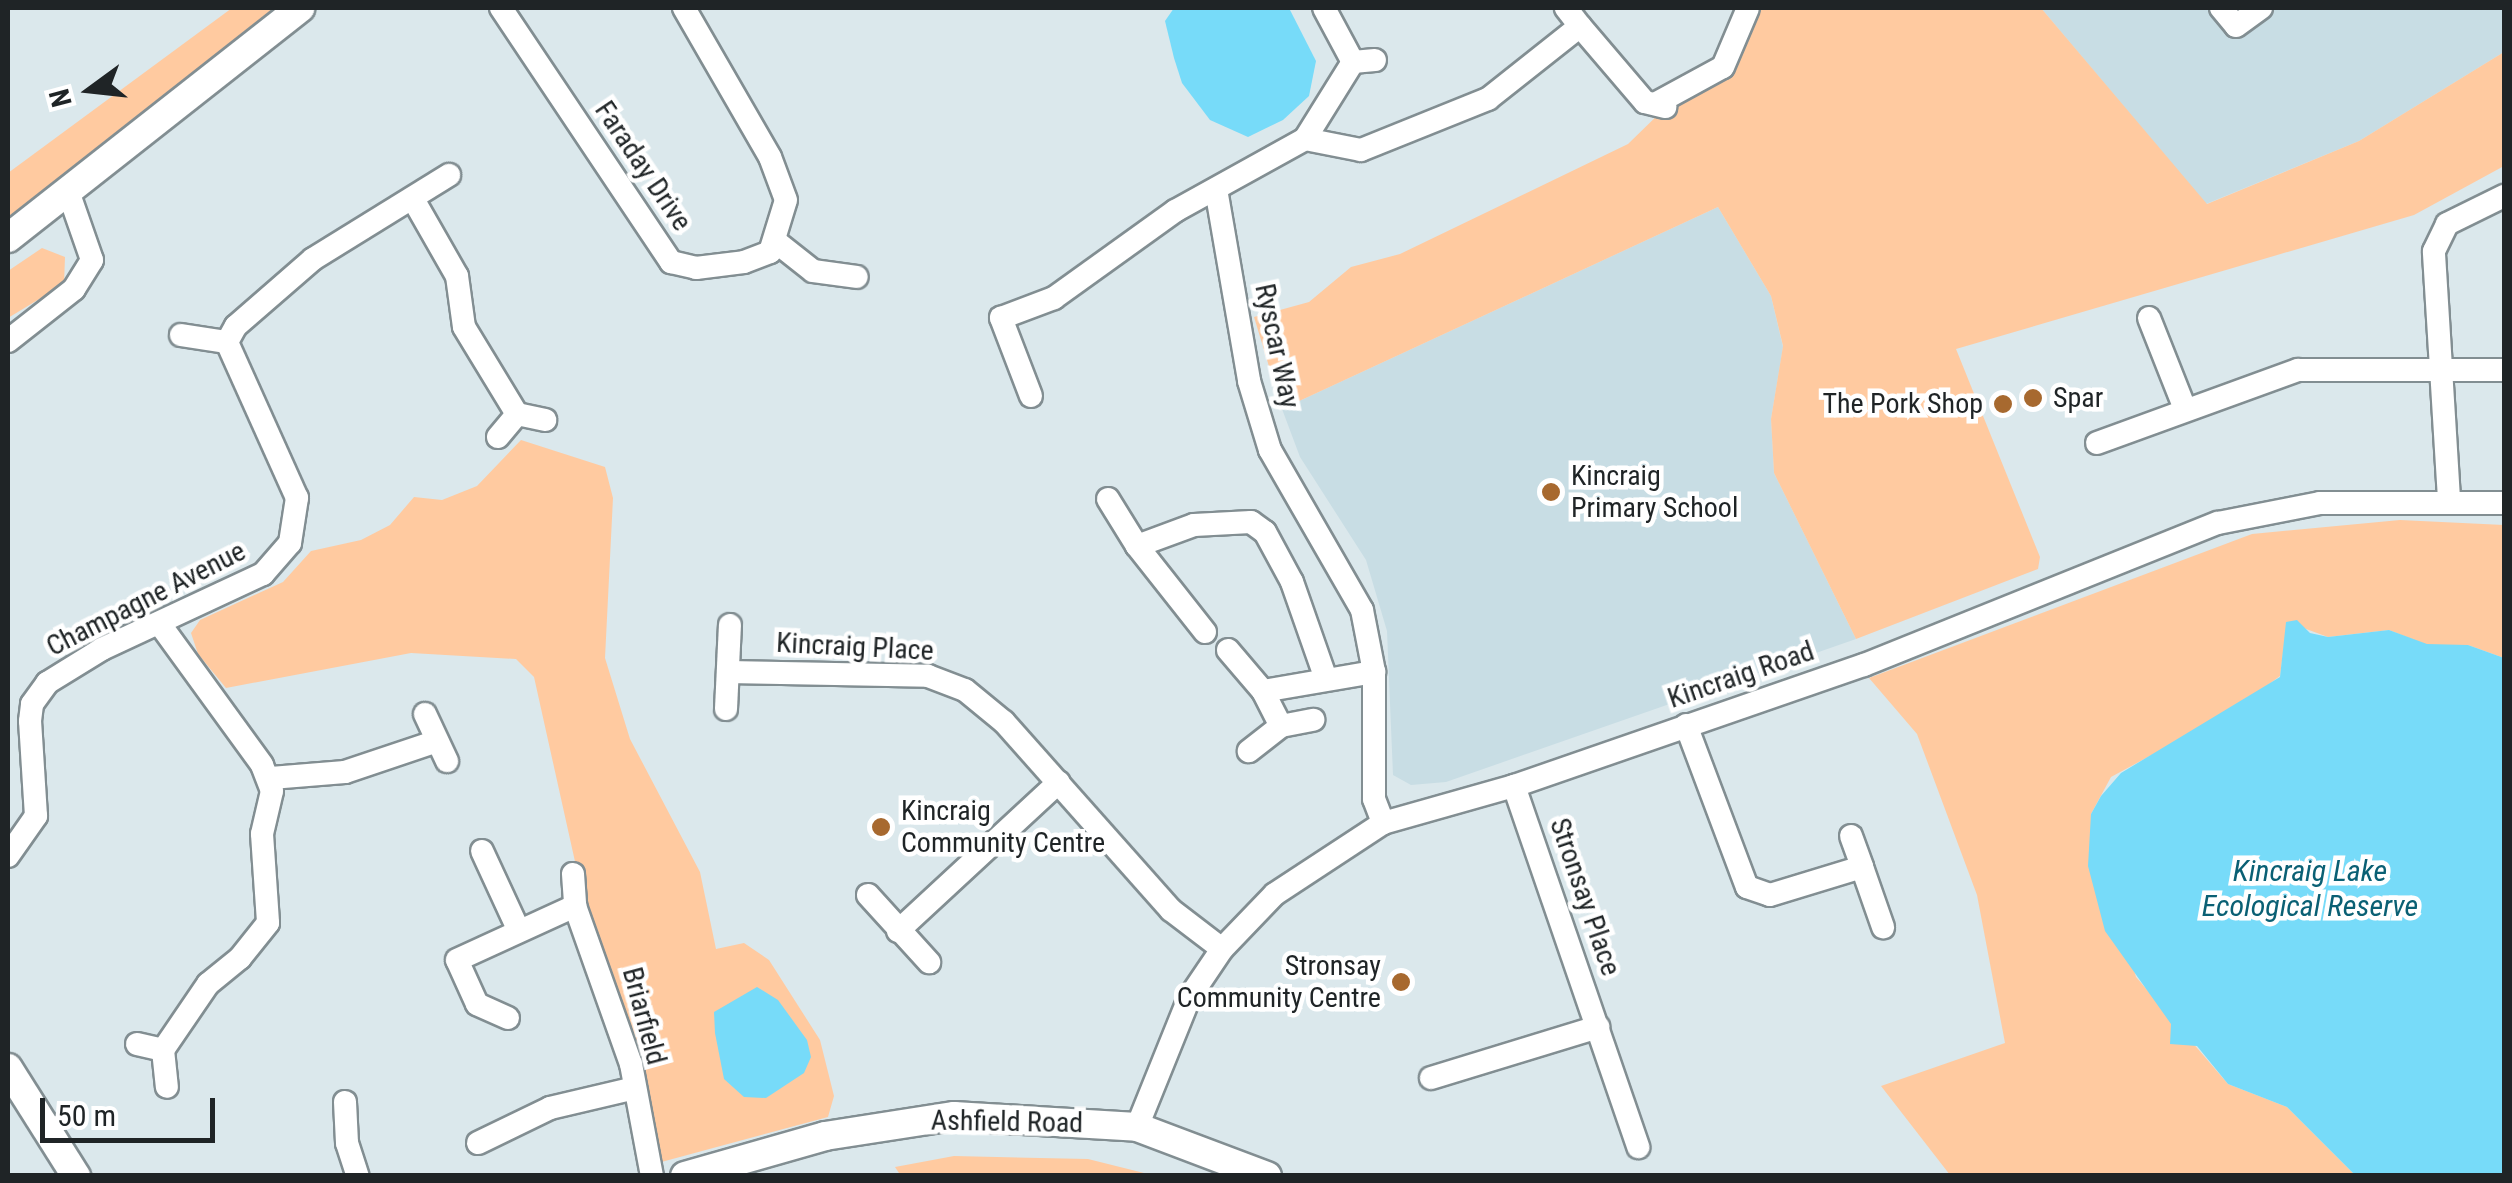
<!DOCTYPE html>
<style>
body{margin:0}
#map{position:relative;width:2512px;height:1183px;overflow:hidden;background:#dbe8ec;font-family:"Roboto Condensed",sans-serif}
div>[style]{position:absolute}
.built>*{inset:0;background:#c8dde4}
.green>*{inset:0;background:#ffcaa0}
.water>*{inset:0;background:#77dbf9}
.roads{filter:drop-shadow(2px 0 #828e92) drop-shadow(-2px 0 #828e92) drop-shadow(0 2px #828e92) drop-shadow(0 -2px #828e92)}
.minor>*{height:22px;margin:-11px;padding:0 11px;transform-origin:11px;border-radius:11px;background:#fff}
.tertiary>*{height:28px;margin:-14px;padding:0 14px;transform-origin:14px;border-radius:14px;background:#fff}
.dots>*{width:28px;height:28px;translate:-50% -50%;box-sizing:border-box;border:5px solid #fff;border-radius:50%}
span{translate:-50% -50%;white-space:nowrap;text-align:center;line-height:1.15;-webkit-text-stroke:9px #fff;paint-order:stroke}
.street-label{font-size:28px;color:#1f2426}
.poi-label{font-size:28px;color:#1f2426}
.left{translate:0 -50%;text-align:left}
.right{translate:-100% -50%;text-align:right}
.water-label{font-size:30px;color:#0a6074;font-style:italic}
.frame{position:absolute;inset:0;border:10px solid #1f2426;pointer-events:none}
.north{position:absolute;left:40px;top:40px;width:100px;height:100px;-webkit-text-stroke:8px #fff;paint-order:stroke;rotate:255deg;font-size:28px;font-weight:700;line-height:40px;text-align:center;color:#1f2426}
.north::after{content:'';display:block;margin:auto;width:35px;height:45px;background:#1f2426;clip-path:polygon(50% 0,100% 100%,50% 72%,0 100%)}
.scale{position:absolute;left:40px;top:1098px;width:175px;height:45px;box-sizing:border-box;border:5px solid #1f2426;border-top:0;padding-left:12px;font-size:30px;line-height:35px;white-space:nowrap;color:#1f2426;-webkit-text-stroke:8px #fff;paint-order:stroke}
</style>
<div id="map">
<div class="built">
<i style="clip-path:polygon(2041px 8px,2504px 8px,2504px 52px,2359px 141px,2206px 204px)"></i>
<i style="clip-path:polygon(1718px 207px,1771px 296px,1783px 347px,1771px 419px,1774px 473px,1856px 639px,1446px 782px,1411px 785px,1393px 775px,1387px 631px,1366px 560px,1300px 457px,1282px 409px)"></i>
</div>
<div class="green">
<i style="clip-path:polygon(232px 8px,300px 8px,8px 238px,8px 173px)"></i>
<i style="clip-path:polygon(1755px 8px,2041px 8px,2207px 204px,2359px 141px,2504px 52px,2504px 166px,2414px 215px,1956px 349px,2040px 557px,2038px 569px,1856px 639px,1774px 473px,1771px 419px,1783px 346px,1771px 296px,1718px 207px,1282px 409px,1254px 317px,1309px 302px,1351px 267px,1400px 254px,1628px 144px,1666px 107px,1728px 77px)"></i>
<i style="clip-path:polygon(42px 248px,65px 257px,64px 284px,8px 318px,8px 271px)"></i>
<i style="clip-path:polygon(521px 440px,605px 467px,613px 498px,605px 658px,630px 739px,700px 872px,716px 949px,744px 943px,769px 960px,820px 1040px,834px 1096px,828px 1117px,654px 1164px,578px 875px,534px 677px,516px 659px,411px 653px,226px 688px,198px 654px,191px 633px,200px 620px,283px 582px,311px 551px,361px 540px,390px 525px,414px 497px,442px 500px,477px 486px)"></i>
<i style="clip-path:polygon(2400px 520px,2504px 525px,2504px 658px,2468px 645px,2427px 645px,2389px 630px,2328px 637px,2287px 622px,2280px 676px,2231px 712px,2111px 777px,2091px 814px,2136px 977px,2228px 1084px,2287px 1107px,2355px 1175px,1950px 1175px,1881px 1086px,2005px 1043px,1977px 895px,1917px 734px,1869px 678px,2252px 534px)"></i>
<i style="clip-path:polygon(954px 1156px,1088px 1159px,1152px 1175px,901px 1176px,895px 1167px)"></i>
</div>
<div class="water">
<i style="clip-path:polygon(1174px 8px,1289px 8px,1316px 61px,1309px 96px,1283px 120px,1248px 137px,1210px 120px,1182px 83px,1174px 58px,1165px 21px)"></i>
<i style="clip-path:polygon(2297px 620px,2310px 633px,2328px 637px,2389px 630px,2427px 644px,2468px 645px,2504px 658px,2504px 1175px,2355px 1175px,2287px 1107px,2228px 1084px,2197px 1046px,2170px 1044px,2171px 1024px,2105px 931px,2088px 866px,2091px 814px,2101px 796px,2121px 773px,2280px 677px,2286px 622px)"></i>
<i style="clip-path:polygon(757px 987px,778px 1000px,807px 1040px,811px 1057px,804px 1073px,766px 1098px,744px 1097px,724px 1079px,715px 1033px,714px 1012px)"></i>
</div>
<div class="roads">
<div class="minor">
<i style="left:501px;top:8px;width:306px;rotate:56.2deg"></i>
<i style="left:671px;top:262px;width:26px;rotate:13deg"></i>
<i style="left:696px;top:268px;width:48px;rotate:-7.1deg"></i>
<i style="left:744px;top:262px;width:28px;rotate:-21deg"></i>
<i style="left:770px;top:252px;width:54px;rotate:-72.9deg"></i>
<i style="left:786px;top:200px;width:46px;rotate:-110.4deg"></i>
<i style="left:770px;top:157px;width:172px;rotate:-120deg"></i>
<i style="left:1324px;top:8px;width:61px;rotate:61.8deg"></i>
<i style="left:2221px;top:8px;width:23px;rotate:50deg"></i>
<i style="left:2236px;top:26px;width:31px;rotate:-36deg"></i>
<i style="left:1580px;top:26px;width:100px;rotate:49.5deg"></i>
<i style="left:1645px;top:102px;width:21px;rotate:14deg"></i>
<i style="left:1655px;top:104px;width:77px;rotate:-28.6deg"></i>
<i style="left:1723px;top:67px;width:64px;rotate:-67deg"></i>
<i style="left:1305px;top:139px;width:91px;rotate:-58.1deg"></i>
<i style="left:1353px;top:62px;width:22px;rotate:-5deg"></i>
<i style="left:1216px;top:189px;width:195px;rotate:80.2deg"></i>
<i style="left:1249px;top:381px;width:72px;rotate:73.1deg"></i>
<i style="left:1270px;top:450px;width:185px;rotate:60.1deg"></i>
<i style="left:1362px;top:610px;width:63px;rotate:79deg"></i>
<i style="left:1374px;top:672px;width:127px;rotate:90deg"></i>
<i style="left:1374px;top:799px;width:26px;rotate:69deg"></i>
<i style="left:413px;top:199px;width:89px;rotate:60.3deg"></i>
<i style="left:457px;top:276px;width:51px;rotate:82.2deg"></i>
<i style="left:464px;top:327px;width:102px;rotate:58.7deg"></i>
<i style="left:775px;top:241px;width:48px;rotate:38.3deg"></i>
<i style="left:813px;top:271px;width:44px;rotate:7.8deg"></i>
<i style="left:2149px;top:318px;width:98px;rotate:68.4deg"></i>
<i style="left:181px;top:335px;width:47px;rotate:8.7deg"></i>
<i style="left:8px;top:341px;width:84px;rotate:-38.2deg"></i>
<i style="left:74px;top:289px;width:34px;rotate:-58deg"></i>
<i style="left:92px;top:260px;width:73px;rotate:-109.2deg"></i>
<i style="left:1031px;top:396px;width:84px;rotate:-111deg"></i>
<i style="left:1001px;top:318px;width:57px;rotate:-20.7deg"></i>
<i style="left:1054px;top:298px;width:149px;rotate:-35.7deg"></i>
<i style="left:1175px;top:211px;width:149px;rotate:-29deg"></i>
<i style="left:1305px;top:139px;width:57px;rotate:11.1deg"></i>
<i style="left:1361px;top:150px;width:137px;rotate:-21.9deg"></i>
<i style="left:1488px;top:99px;width:117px;rotate:-38.4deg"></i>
<i style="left:1580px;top:26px;width:23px;rotate:-128deg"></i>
<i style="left:498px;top:437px;width:30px;rotate:-50deg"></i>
<i style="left:517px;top:414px;width:29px;rotate:12deg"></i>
<i style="left:2097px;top:443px;width:214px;rotate:-20deg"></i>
<i style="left:2298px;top:370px;width:206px"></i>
<i style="left:1108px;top:499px;width:55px;rotate:58.3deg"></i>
<i style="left:2449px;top:499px;width:248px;rotate:-93.5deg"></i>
<i style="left:2434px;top:251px;width:30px;rotate:-64deg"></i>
<i style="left:2447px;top:224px;width:64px;rotate:-26.2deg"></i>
<i style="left:159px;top:623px;width:175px;rotate:54deg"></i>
<i style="left:262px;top:765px;width:28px;rotate:69deg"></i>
<i style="left:272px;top:791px;width:44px;rotate:103.1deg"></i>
<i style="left:262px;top:834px;width:89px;rotate:86.1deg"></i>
<i style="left:268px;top:923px;width:45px;rotate:128.7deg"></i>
<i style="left:240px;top:958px;width:41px;rotate:140.9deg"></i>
<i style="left:208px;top:984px;width:80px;rotate:124.3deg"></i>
<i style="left:163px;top:1050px;width:37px;rotate:84deg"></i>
<i style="left:1205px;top:632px;width:110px;rotate:-128.3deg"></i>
<i style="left:1137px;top:546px;width:61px;rotate:-20.2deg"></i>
<i style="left:1194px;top:525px;width:57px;rotate:-3deg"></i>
<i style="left:1251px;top:522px;width:17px;rotate:36deg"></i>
<i style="left:1265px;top:532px;width:57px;rotate:61.6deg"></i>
<i style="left:1292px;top:582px;width:103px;rotate:70.7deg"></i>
<i style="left:1228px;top:650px;width:54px;rotate:49.5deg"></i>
<i style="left:1263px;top:691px;width:39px;rotate:63deg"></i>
<i style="left:1281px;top:726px;width:41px;rotate:142deg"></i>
<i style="left:728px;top:672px;width:200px;rotate:1.1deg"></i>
<i style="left:928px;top:676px;width:40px;rotate:21deg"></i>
<i style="left:965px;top:690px;width:50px;rotate:39.4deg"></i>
<i style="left:1004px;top:722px;width:251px;rotate:48.4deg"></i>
<i style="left:1171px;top:910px;width:64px;rotate:37.4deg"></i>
<i style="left:1263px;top:691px;width:113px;rotate:-9.7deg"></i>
<i style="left:726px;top:709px;width:84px;rotate:-87.3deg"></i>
<i style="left:425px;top:714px;width:52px;rotate:64.9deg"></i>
<i style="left:1686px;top:725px;width:173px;rotate:69.4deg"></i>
<i style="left:1747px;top:887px;width:24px;rotate:19deg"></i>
<i style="left:1770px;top:895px;width:96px;rotate:-16.9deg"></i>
<i style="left:1862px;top:867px;width:64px;rotate:70.7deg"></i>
<i style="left:1281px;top:726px;width:33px;rotate:-11deg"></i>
<i style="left:271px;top:778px;width:74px;rotate:-4.6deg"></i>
<i style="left:345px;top:772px;width:97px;rotate:-18.6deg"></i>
<i style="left:1514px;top:786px;width:382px;rotate:71deg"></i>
<i style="left:1851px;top:836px;width:33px;rotate:70deg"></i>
<i style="left:482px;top:851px;width:88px;rotate:65.2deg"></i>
<i style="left:8px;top:856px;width:49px;rotate:-55deg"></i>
<i style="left:36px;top:816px;width:95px;rotate:-93.6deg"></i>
<i style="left:30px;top:721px;width:17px;rotate:-83deg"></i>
<i style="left:32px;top:704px;width:26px;rotate:-54deg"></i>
<i style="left:47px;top:683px;width:65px;rotate:-31.7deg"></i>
<i style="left:102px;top:649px;width:178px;rotate:-25deg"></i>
<i style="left:263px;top:574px;width:41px;rotate:-48.9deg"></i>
<i style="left:290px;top:543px;width:46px;rotate:-81.2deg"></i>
<i style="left:297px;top:498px;width:171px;rotate:-114.2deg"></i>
<i style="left:227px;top:342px;width:18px;rotate:-61deg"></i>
<i style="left:236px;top:326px;width:102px;rotate:-41deg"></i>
<i style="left:313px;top:259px;width:160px;rotate:-31.7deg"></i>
<i style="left:573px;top:874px;width:32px;rotate:86deg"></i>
<i style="left:575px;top:906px;width:168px;rotate:70.5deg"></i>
<i style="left:631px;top:1064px;width:114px;rotate:79.4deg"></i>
<i style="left:868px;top:895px;width:91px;rotate:47.7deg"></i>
<i style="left:898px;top:931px;width:219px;rotate:-42.8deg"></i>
<i style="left:508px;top:1018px;width:34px;rotate:-156deg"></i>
<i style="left:477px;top:1004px;width:48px;rotate:-114.4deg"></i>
<i style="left:457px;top:960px;width:130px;rotate:-24.6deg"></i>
<i style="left:137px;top:1044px;width:27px;rotate:13deg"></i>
<i style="left:1431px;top:1078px;width:175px;rotate:-17deg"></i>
<i style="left:345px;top:1102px;width:41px;rotate:87.2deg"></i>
<i style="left:347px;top:1143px;width:35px;rotate:72deg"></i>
<i style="left:1137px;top:1127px;width:139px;rotate:-68deg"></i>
<i style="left:1189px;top:998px;width:59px;rotate:-56deg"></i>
<i style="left:1222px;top:949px;width:76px;rotate:-46.1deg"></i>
<i style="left:1275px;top:894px;width:129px;rotate:-33.3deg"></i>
<i style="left:1383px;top:823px;width:136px;rotate:-15.8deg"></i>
<i style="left:1514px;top:786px;width:370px;rotate:-19.1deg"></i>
<i style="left:1864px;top:665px;width:381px;rotate:-21.9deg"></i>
<i style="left:2218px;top:523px;width:104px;rotate:-11.1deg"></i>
<i style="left:2320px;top:503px;width:184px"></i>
<i style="left:478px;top:1143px;width:80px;rotate:-25.9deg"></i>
<i style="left:550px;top:1108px;width:83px;rotate:-13.2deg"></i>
</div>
<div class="tertiary">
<i style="left:8px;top:238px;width:372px;rotate:-38.2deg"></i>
<i style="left:8px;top:1068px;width:128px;rotate:57.8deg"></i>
<i style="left:685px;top:1176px;width:146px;rotate:-15.9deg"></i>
<i style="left:825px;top:1136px;width:131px;rotate:-8.8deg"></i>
<i style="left:954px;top:1116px;width:183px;rotate:3.4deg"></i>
<i style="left:1137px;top:1127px;width:139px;rotate:20.7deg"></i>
</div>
</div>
<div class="dots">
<i style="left:2033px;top:398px;background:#a7692f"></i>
<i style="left:2003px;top:404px;background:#a7692f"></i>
<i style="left:1551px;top:492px;background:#a7692f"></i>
<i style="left:881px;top:827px;background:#a7692f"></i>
<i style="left:1401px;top:982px;background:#a7692f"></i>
</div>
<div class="street-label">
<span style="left:643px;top:166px;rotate:56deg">Faraday Drive</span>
<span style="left:1277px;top:346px;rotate:78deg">Ryscar Way</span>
<span style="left:146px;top:599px;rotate:-27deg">Champagne Avenue</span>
<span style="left:855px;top:647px;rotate:3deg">Kincraig Place</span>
<span style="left:1741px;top:675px;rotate:-19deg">Kincraig Road</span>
<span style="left:1585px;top:897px;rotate:71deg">Stronsay Place</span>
<span style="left:644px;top:1016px;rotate:75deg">Briarfield</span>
<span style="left:1007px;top:1122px;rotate:1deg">Ashfield Road</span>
</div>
<div class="poi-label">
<span class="left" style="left:2053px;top:398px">Spar</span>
<span class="right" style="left:1983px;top:404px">The Pork Shop</span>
<span class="left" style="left:1571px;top:492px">Kincraig<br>Primary School</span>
<span class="left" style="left:901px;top:827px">Kincraig<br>Community Centre</span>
<span class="right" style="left:1381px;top:982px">Stronsay<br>Community Centre</span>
</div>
<div class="water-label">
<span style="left:2310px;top:888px">Kincraig Lake<br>Ecological Reserve</span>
</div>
<div class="frame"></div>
<div class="north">N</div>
<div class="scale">50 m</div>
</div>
